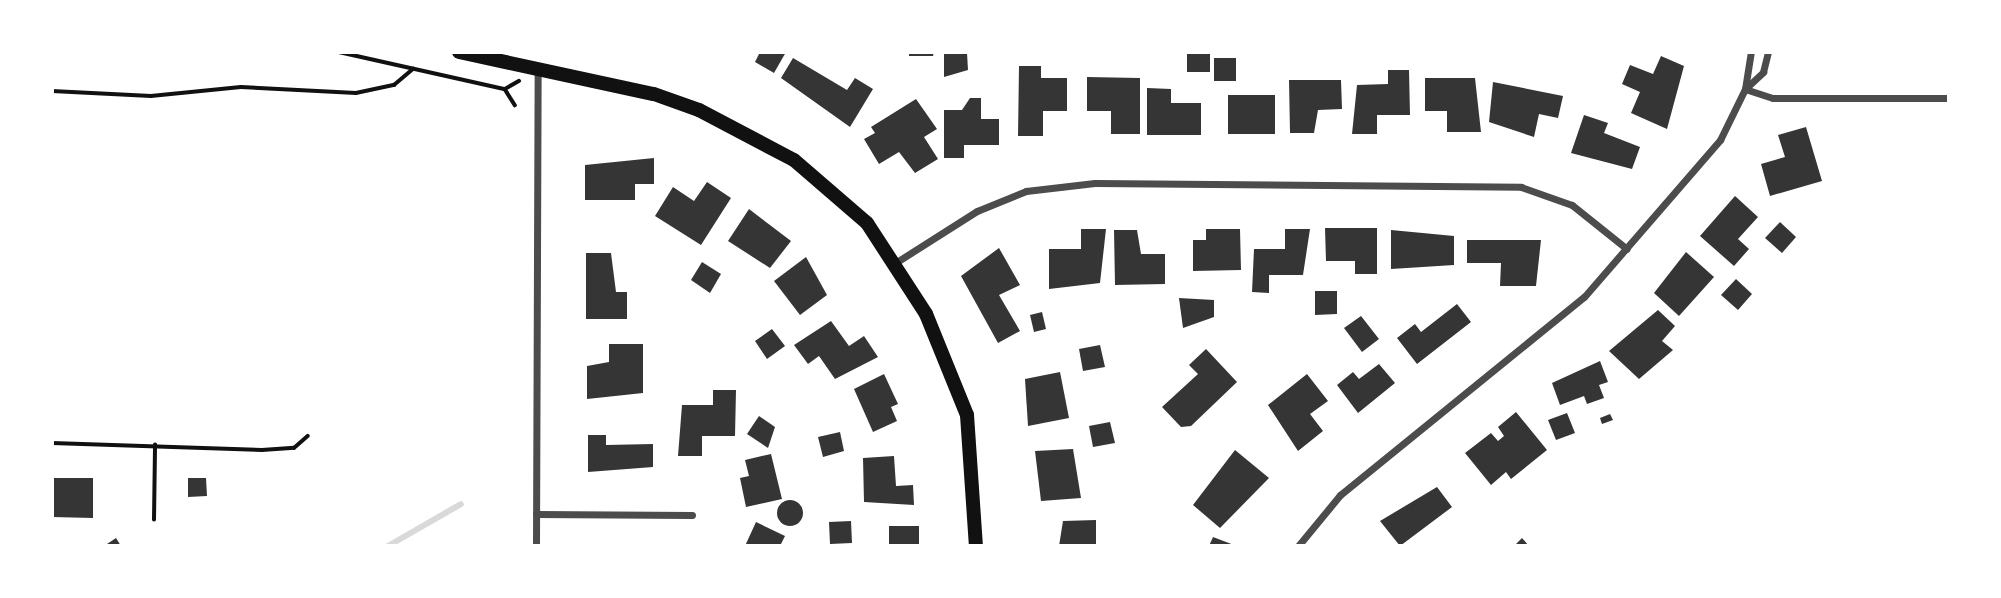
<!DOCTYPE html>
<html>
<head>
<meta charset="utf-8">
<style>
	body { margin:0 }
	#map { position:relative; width:2001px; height:598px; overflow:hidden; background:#fff; font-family:Figtree,sans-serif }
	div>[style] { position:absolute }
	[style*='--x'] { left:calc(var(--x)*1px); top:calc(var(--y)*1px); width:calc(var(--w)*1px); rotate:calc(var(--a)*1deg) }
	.stream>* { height:6px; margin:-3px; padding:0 3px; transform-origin:3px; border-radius:3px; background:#d9d9d9 }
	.building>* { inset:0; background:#353535 }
	.round { border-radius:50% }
	.path>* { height:3.5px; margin:-1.75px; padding:0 1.75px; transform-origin:1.75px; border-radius:1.75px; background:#111 }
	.minor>* { height:7px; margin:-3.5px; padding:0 3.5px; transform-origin:3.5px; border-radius:3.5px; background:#4c4c4c }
	.secondary>* { height:14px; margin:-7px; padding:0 7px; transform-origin:7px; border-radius:7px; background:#111 }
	span { translate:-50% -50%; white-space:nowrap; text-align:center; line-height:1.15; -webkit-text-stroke:5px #fff; paint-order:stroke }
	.frame { position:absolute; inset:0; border:54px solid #fff; pointer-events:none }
</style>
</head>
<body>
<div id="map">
	<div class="stream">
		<div style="--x:388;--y:546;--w:84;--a:-29.9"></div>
	</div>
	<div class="building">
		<div style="clip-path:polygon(760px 52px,786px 52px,774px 73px,755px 62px)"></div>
		<div style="clip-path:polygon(909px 52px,934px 52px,933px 56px,909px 56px)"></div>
		<div style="clip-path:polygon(1187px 52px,1210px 52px,1210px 72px,1187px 72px)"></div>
		<div style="clip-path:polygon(944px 53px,967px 53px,968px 70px,944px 77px)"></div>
		<div style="clip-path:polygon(1661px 56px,1684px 66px,1667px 129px,1631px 113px,1640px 92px,1622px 84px,1630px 65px,1653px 74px)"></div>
		<div style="clip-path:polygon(793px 58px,847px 90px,855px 78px,873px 89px,850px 127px,781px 78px)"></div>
		<div style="clip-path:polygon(1214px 58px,1236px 58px,1236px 81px,1214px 81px)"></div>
		<div style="clip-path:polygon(1019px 66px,1041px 66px,1041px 78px,1067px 78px,1067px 111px,1043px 111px,1043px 136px,1018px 136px)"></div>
		<div style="clip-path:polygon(1388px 70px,1409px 70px,1410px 115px,1377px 115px,1377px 134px,1352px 134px,1357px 85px,1388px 84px)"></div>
		<div style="clip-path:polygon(1087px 77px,1140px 78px,1140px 134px,1111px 134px,1111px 111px,1087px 111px)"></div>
		<div style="clip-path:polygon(1425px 78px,1475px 78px,1481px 132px,1447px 132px,1447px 111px,1425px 111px)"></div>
		<div style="clip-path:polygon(1289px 80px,1341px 80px,1342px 109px,1318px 110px,1314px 133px,1290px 133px)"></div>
		<div style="clip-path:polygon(1493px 82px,1563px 96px,1558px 118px,1539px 114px,1534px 137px,1489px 122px)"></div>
		<div style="clip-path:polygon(1147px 88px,1171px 89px,1171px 103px,1201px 103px,1201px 135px,1147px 135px)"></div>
		<div style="clip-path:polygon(1228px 95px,1275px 95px,1275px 134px,1228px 134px)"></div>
		<div style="clip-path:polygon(970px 98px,981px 98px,981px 119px,999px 119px,999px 145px,964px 145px,964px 158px,944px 158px,944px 110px,962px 110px)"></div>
		<div style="clip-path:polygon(916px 99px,937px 129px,924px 137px,938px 159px,915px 173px,899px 152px,879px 164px,864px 139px,875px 133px,871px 127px)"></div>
		<div style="clip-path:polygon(1584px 115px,1608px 123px,1604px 133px,1640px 147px,1632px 169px,1571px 153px)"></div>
		<div style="clip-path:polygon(1806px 127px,1822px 181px,1770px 196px,1761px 164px,1785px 157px,1778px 135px)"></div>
		<div style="clip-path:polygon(654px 158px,654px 184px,635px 184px,635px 200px,585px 200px,585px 165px)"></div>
		<div style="clip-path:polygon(707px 182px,731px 198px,701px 245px,655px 216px,673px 187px,694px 201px)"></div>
		<div style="clip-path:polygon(1735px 196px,1758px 217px,1738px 239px,1749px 249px,1734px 266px,1700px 236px)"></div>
		<div style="clip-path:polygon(749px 209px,791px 241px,770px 268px,728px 241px)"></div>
		<div style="clip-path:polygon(1780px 222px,1796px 237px,1782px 253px,1765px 238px)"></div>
		<div style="clip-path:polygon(1325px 228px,1377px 228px,1377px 274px,1355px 274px,1355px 261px,1326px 261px)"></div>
		<div style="clip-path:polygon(1081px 229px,1106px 229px,1100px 283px,1049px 289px,1049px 249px,1081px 249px)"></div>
		<div style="clip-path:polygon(1206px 229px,1240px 229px,1241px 270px,1193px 271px,1193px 240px,1206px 240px)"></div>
		<div style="clip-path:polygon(1285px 229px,1310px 229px,1303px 275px,1269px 275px,1269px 293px,1252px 292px,1254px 249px,1285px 249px)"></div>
		<div style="clip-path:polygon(1114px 230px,1137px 230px,1141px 254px,1165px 254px,1165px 284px,1115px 285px)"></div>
		<div style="clip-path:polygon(1391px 230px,1454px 236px,1454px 265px,1391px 269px)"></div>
		<div style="clip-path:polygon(1467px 240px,1541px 240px,1536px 286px,1500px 286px,1501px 263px,1467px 263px)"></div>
		<div style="clip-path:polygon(999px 248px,1020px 285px,999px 295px,1020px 331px,998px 343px,961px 276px)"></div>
		<div style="clip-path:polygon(1686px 252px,1714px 277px,1679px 316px,1654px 293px)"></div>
		<div style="clip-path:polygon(586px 253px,611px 253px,616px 292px,627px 292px,627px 319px,586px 319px)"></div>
		<div style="clip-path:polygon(806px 257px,827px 295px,800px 315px,774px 281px)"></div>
		<div style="clip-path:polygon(702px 262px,721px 274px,710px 293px,691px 280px)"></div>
		<div style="clip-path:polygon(1736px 279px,1752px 294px,1738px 310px,1721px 295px)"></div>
		<div style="clip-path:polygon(1315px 291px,1337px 291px,1337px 314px,1315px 315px)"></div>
		<div style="clip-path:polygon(1179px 298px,1214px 300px,1214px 317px,1183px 328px)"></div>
		<div style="clip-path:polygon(1457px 304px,1471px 322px,1417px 364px,1397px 338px,1415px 324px,1421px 332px)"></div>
		<div style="clip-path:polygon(1658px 310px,1675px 326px,1662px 341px,1673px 350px,1639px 379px,1609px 351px)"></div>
		<div style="clip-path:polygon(1042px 312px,1046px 329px,1034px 332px,1030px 315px)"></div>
		<div style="clip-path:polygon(1361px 316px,1379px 339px,1362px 352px,1344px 328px)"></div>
		<div style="clip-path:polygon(831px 321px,849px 346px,864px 336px,878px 357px,835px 379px,819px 356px,808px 364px,794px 345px)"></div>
		<div style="clip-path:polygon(772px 329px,785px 346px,767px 359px,755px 341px)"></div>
		<div style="clip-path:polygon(609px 344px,643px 344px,643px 393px,587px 399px,587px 366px,609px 362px)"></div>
		<div style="clip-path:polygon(1100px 345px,1105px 367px,1083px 371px,1079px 349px)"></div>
		<div style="clip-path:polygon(1206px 349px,1237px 382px,1191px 426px,1181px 427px,1162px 407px,1198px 374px,1189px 365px)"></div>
		<div style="clip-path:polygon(1600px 361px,1608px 382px,1599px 385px,1604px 398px,1587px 404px,1584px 396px,1560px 405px,1552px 383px)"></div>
		<div style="clip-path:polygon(1379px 364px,1395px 383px,1358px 413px,1337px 385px,1353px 372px,1359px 379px)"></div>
		<div style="clip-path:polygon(1060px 372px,1069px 418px,1028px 426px,1025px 379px)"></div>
		<div style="clip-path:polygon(884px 374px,898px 404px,891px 407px,897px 421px,873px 432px,854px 389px)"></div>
		<div style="clip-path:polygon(1307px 374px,1328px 401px,1310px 414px,1323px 431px,1298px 451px,1268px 405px)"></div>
		<div style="clip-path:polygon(713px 390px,736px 390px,735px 436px,702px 436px,702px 456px,678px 456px,682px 405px,713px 405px)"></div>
		<div style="clip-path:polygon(1516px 412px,1547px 450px,1511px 479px,1506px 472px,1491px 485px,1465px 453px,1491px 433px,1498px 441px,1504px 436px,1498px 427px)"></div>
		<div style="clip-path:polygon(1567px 413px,1575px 433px,1556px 440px,1548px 420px)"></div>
		<div style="clip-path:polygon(1610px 414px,1613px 420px,1602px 424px,1600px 418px)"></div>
		<div style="clip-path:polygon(759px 416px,775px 427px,768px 448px,747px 434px)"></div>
		<div style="clip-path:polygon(1110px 422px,1115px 443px,1093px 447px,1089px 426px)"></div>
		<div style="clip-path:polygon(840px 432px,844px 451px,823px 457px,818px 437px)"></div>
		<div style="clip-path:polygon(588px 435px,606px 435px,606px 445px,653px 444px,653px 467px,588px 472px)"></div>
		<div style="clip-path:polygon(1073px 449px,1081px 498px,1041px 501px,1035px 451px)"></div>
		<div style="clip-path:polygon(1235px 450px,1269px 478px,1220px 528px,1193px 505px)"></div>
		<div style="clip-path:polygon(771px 454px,782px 499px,746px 507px,740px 478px,749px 476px,745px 460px)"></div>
		<div style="clip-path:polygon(894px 456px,896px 486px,913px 485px,914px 505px,864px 502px,863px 458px)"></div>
		<div style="clip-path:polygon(52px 478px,93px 478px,93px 518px,52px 517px)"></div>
		<div style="clip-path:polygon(188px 478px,206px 478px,207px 496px,188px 497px)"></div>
		<div style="clip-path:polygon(1437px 487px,1452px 507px,1400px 546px,1380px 521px)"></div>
		<div class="round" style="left:777px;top:500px;width:26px;height:26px"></div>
		<div style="clip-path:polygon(1096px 520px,1096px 546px,1059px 546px,1063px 521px)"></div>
		<div style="clip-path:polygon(851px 521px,852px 543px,830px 544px,829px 522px)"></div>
		<div style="clip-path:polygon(756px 522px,785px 536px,780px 546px,745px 546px)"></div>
		<div style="clip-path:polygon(889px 526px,919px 526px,919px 546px,889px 546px)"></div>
		<div style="clip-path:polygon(1213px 537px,1234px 545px,1234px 546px,1209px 546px)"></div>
		<div style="clip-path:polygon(116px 538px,121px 546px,104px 546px)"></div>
		<div style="clip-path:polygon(1522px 538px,1529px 546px,1514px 546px)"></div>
	</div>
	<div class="path">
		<div style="--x:339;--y:52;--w:170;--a:12.6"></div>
		<div style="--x:505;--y:89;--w:19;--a:58"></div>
		<div style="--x:505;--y:89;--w:16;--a:-30"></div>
		<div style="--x:52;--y:91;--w:99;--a:2.9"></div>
		<div style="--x:151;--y:96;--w:90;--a:-5.7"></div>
		<div style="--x:241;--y:87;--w:115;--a:3"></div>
		<div style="--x:356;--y:93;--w:39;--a:-12"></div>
		<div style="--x:394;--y:85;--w:25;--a:-40"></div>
		<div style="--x:52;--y:443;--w:210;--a:1.9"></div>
		<div style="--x:262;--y:450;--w:32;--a:-4"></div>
		<div style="--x:294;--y:448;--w:18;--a:-41"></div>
		<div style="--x:154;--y:520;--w:75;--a:-89.2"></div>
	</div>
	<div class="minor">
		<div style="--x:1745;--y:89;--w:29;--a:18"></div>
		<div style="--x:1773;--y:98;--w:175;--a:0"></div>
		<div style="--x:1745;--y:89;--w:25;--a:-43"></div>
		<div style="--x:1763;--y:72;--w:21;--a:-76"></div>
		<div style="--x:895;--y:263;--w:97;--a:-32.4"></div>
		<div style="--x:977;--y:211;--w:53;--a:-22.2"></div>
		<div style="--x:1026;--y:191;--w:69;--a:-6.6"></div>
		<div style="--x:1095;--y:183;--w:426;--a:0.5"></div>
		<div style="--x:1521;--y:187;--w:54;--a:19.4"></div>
		<div style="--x:1572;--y:205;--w:70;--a:38.7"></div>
		<div style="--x:536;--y:514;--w:156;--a:0.4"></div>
		<div style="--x:536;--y:546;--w:475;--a:-89.8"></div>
		<div style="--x:1298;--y:546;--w:66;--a:-50.5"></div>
		<div style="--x:1340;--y:495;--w:314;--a:-39.1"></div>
		<div style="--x:1584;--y:297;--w:208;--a:-49.1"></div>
		<div style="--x:1720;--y:140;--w:57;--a:-63.9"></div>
		<div style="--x:1745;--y:89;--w:37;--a:-81"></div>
	</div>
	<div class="secondary">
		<div style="--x:459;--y:52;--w:199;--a:12.2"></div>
		<div style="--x:654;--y:94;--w:48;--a:19.6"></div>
		<div style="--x:699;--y:110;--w:107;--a:27.8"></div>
		<div style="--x:794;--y:160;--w:96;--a:40.8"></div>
		<div style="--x:867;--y:223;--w:108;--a:57"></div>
		<div style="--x:926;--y:314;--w:109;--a:67.9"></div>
		<div style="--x:967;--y:415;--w:131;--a:86.1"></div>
	</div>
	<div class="frame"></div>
</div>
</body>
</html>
